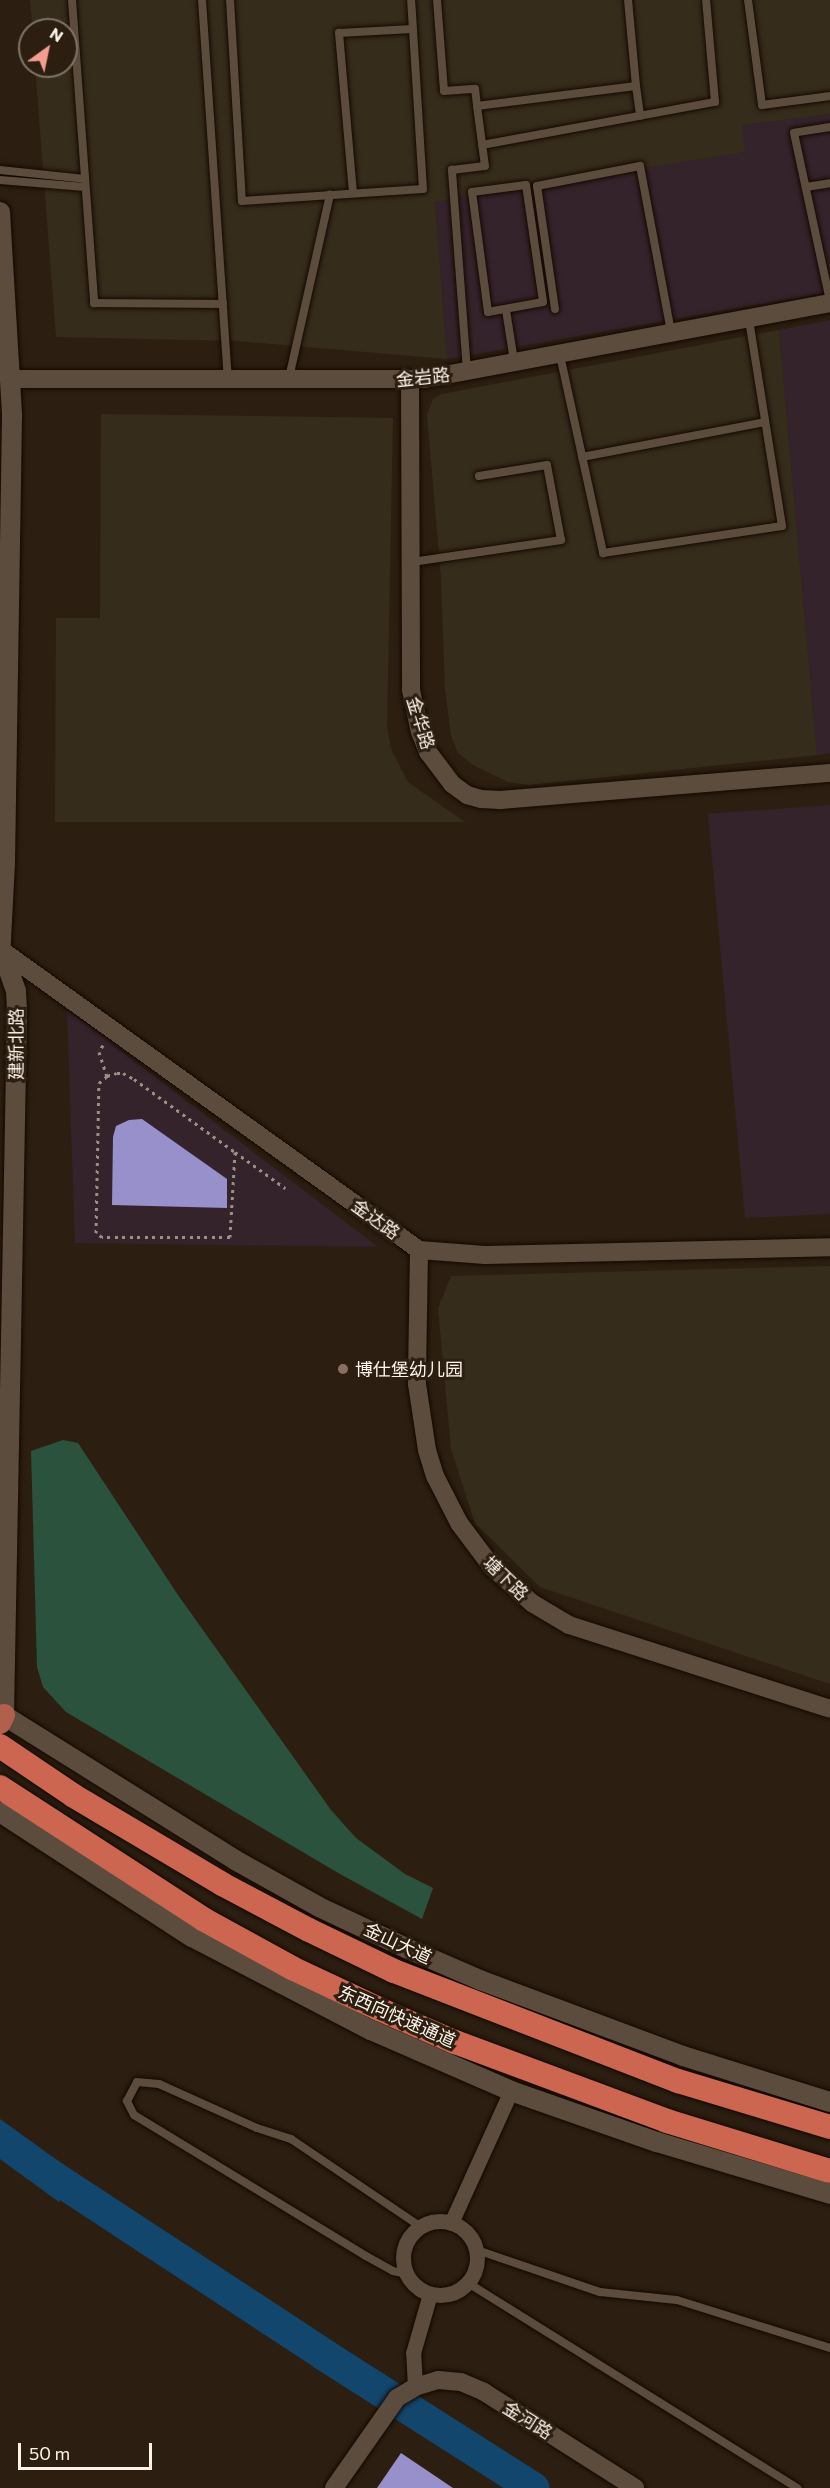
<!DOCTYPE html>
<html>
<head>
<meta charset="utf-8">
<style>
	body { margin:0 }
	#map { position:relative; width:830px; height:2488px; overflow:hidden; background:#2c1f11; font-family:Commissioner,"Noto Sans SC",sans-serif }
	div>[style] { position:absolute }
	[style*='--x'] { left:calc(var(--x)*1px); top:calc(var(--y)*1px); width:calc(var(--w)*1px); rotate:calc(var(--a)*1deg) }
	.commercial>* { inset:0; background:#35232b }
	.industrial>* { inset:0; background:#362c1c }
	.green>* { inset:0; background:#2b523d }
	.water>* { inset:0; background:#12466d }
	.river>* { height:32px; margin:-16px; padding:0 16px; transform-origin:16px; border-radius:16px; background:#12466d }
	.building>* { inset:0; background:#9790ca }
	.path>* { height:3px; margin-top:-1.5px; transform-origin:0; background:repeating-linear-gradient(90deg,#9b9085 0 3px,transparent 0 7.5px) }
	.roads { filter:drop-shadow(0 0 2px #140901) drop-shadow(0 0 2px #140901) }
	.service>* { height:8px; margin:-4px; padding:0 4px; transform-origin:4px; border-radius:4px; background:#5b4c3d }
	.minor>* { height:15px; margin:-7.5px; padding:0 7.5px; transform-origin:7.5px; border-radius:7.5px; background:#5b4c3d }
	.minor>.ring { margin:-7.5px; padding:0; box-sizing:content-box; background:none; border:15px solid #5b4c3d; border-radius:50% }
	.tertiary>* { height:18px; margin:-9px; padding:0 9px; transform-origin:9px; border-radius:9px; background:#5b4c3d }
	.secondary>* { height:20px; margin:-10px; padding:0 10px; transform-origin:10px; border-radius:10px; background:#5b4c3d }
	.primary>* { height:22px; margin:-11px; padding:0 11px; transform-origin:11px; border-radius:11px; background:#b0604c }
	.trunk>* { height:24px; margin:-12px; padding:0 12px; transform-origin:12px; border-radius:12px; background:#cc6651 }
	.dots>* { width:16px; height:16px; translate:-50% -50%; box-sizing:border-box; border:3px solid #2c1f11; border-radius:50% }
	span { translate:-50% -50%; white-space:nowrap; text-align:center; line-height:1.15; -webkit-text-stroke:6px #2c1f11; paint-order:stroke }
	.street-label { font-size:18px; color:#fcf3ea }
	.poi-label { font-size:18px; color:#fcf3ea }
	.left { translate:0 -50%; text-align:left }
	.north { position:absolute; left:18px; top:18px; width:60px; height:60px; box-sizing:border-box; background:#2c1f11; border:2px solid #7f7468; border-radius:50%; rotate:33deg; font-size:16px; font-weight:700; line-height:24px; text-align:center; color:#fcf3ea }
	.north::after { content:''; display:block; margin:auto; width:21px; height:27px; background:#f59d8e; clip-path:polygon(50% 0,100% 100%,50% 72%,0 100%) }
	.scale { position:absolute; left:18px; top:2443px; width:134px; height:27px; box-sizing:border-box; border:3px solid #fcf3ea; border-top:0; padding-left:8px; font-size:18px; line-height:21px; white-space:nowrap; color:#fcf3ea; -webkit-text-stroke:4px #2c1f11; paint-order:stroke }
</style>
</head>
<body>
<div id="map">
	<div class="commercial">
		<div style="clip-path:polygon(830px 114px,830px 292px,447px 359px,435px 202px,744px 152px,741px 125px)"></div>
		<div style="clip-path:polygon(830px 320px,830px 753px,817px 755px,779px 330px)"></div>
		<div style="clip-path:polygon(830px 805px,830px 1214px,745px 1218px,708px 814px)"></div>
		<div style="clip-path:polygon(67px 1010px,378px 1247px,75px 1243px)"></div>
	</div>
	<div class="industrial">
		<div style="clip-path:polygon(30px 0,830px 0,830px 114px,742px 125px,745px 152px,435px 202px,447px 359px,236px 341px,56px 337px,35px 66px,66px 66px,66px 30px,33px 30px)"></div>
		<div style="clip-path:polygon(779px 330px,817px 755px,529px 785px,508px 782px,473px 765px,458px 753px,451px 736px,445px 689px,441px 578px,427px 415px,433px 399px,442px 394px)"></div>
		<div style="clip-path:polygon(101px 414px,393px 418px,387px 726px,391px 749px,408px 782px,465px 822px,55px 822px,56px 618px,100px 618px)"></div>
		<div style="clip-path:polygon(830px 1266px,830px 1684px,540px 1587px,475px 1523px,451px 1449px,438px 1308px,451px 1276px)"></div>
	</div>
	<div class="green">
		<div style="clip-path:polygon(63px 1440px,78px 1443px,178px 1595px,331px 1810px,356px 1838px,405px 1874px,433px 1888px,422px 1919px,340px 1874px,66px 1712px,43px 1687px,37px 1667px,31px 1451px)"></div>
	</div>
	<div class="water">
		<div style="clip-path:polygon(0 2119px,75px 2173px,59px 2202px,0 2159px)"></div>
	</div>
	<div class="river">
		<div style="--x:0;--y:2139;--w:42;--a:36.3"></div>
		<div style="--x:34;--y:2164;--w:349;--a:33.3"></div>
		<div style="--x:326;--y:2356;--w:246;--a:32.5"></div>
	</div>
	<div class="building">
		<div style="clip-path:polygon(142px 1119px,227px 1179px,227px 1208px,112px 1205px,113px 1137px,116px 1126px,129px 1120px)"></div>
		<div style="clip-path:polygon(401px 2453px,453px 2488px,377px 2488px)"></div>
	</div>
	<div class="path">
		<div style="--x:103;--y:1045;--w:8;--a:120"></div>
		<div style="--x:99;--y:1052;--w:25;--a:72"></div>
		<div style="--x:235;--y:1152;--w:85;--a:93.4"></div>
		<div style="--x:230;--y:1237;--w:128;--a:180"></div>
		<div style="--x:102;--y:1237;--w:7;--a:-146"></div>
		<div style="--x:96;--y:1233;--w:150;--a:-88.9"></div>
		<div style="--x:99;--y:1083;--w:11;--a:-41"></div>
		<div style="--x:107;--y:1076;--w:10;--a:-17"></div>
		<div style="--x:117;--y:1073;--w:6;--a:0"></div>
		<div style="--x:123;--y:1073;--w:13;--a:29"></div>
		<div style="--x:134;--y:1079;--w:125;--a:35.9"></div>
		<div style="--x:235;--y:1152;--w:62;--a:35.8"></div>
	</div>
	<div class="roads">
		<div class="service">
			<div style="--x:72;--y:0;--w:304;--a:85.8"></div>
			<div style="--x:94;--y:303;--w:129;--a:0.4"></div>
			<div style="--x:202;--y:0;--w:380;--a:86.1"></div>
			<div style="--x:230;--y:0;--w:201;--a:86.6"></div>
			<div style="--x:242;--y:201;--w:181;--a:-3.8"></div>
			<div style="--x:423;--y:189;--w:189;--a:-93.6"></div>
			<div style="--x:437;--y:0;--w:91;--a:85.6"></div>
			<div style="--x:444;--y:91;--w:31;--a:-4"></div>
			<div style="--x:475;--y:89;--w:17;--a:83"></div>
			<div style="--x:748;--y:0;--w:106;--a:82.4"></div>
			<div style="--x:762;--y:105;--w:69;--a:-7.5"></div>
			<div style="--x:636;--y:86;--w:30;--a:82"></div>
			<div style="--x:830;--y:127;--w:36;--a:171"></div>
			<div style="--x:794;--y:133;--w:172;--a:77.9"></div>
			<div style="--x:482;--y:145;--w:237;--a:-10.5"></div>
			<div style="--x:715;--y:102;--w:102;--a:-95"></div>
			<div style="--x:0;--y:170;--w:85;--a:6"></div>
			<div style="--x:0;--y:180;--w:85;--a:4.7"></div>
			<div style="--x:526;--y:185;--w:118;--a:81.7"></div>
			<div style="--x:543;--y:302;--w:56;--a:169.7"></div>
			<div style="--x:488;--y:312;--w:121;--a:-97.6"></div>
			<div style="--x:472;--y:192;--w:54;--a:-7.4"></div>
			<div style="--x:806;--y:187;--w:24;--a:-9"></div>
			<div style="--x:353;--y:193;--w:161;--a:-95"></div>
			<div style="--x:339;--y:33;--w:73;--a:-3.1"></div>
			<div style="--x:555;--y:309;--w:124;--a:-98.3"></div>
			<div style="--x:537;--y:186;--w:105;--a:-11"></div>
			<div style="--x:640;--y:166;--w:168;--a:79.4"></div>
			<div style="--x:506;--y:310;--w:52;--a:81.1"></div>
			<div style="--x:560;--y:355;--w:203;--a:77.7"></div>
			<div style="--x:603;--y:553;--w:181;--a:-8.6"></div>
			<div style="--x:782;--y:526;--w:209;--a:-99.1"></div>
			<div style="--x:467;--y:371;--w:202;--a:-94.3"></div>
			<div style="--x:452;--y:170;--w:33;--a:-7"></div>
			<div style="--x:485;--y:166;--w:61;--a:-97.6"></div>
			<div style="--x:477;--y:106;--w:160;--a:-7.2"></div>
			<div style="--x:636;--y:86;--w:86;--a:-95.3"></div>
			<div style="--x:289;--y:378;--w:188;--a:-77.4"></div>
			<div style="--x:582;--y:457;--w:186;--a:-10.8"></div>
			<div style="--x:412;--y:562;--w:151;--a:-8.4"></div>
			<div style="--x:561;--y:540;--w:76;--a:-100.6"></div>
			<div style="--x:547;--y:465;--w:69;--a:170.8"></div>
			<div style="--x:477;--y:2250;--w:130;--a:18.9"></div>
			<div style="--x:600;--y:2292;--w:77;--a:5.9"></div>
			<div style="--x:677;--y:2300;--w:160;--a:17.4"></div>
			<div style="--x:407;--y:2274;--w:14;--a:-168"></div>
			<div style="--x:393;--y:2271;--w:31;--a:-151"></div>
			<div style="--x:366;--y:2256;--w:271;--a:-148.7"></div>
			<div style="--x:134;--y:2115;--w:16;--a:-117"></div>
			<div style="--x:127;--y:2101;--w:21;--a:-62"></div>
			<div style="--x:137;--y:2082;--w:22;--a:5"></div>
			<div style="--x:159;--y:2084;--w:107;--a:24.2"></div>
			<div style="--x:257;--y:2128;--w:36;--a:18"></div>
			<div style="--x:291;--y:2139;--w:157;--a:34.1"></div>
			<div style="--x:468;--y:2283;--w:388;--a:31.9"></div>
		</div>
		<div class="minor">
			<div class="ring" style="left:403px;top:2221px;width:59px;height:59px"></div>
			<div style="--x:451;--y:2223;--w:145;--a:-65.6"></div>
			<div style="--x:415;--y:2387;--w:34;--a:-93"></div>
			<div style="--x:413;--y:2353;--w:61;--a:-73.9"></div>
		</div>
		<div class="tertiary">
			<div style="--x:10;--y:379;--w:414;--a:0"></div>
			<div style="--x:424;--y:379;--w:413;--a:-10.6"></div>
			<div style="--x:410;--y:380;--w:310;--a:89.8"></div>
			<div style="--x:411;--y:690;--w:43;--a:77.9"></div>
			<div style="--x:420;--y:732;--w:22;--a:68"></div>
			<div style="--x:428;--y:752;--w:40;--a:53"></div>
			<div style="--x:452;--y:784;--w:19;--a:36"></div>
			<div style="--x:467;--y:795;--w:15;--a:16"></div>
			<div style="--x:481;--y:799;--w:19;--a:3"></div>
			<div style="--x:500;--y:800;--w:331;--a:-4.7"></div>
			<div style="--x:0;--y:949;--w:516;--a:35.69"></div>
			<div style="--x:419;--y:1250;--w:66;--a:4.3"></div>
			<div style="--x:485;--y:1255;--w:345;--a:-1.3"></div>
			<div style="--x:419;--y:1250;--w:134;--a:90.9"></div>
			<div style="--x:417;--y:1384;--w:67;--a:81.4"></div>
			<div style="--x:427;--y:1450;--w:27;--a:73"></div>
			<div style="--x:435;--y:1476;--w:53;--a:62.9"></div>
			<div style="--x:459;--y:1523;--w:55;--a:53.1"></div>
			<div style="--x:492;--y:1567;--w:54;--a:42"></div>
			<div style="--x:532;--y:1603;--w:43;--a:30.7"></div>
			<div style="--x:569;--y:1625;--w:274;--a:17.8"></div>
			<div style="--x:334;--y:2488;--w:110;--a:-55"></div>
			<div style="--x:397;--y:2398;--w:21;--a:-31"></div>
			<div style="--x:415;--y:2387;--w:24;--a:-17"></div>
			<div style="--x:438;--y:2380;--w:23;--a:5"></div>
			<div style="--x:461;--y:2382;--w:25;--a:23"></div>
			<div style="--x:484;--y:2392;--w:179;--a:32.4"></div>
		</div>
		<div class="secondary">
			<div style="--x:0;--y:212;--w:205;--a:86.6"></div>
			<div style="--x:12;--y:417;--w:446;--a:90.9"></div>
			<div style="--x:5;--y:863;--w:97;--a:93"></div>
			<div style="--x:2;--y:951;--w:42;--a:70.7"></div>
			<div style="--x:16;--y:991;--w:22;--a:87"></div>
			<div style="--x:17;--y:1013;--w:702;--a:91.06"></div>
			<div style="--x:0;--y:1713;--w:277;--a:32"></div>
			<div style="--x:235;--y:1860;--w:96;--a:29.2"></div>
			<div style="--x:319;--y:1907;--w:96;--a:25.2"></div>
			<div style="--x:406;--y:1948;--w:81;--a:23.4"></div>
			<div style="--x:480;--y:1980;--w:217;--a:20.5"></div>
			<div style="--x:683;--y:2056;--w:154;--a:17.4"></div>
			<div style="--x:0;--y:1812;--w:229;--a:33.1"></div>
			<div style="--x:192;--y:1937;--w:202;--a:27.5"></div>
			<div style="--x:371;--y:2030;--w:153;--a:23.5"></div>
			<div style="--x:511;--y:2091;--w:155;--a:19.3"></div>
			<div style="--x:657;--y:2142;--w:181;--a:16.7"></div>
		</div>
		<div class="primary">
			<div style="--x:0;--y:1723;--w:9;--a:-63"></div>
		</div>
		<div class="trunk">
			<div style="--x:0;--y:1746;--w:89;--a:34"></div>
			<div style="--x:74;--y:1796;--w:172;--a:30.7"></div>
			<div style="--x:222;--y:1884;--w:98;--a:27.9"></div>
			<div style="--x:309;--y:1930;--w:94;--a:25.8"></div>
			<div style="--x:394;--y:1971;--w:305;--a:21.2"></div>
			<div style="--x:678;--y:2081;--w:159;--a:16.8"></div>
			<div style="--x:0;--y:1787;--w:242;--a:33"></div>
			<div style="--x:203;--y:1919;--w:102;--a:28.8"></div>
			<div style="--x:292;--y:1968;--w:96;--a:25.2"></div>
			<div style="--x:379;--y:2009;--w:83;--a:23.5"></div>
			<div style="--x:455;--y:2042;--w:226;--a:20.4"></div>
			<div style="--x:667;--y:2121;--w:170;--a:17.1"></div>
		</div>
	</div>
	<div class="dots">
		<div style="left:343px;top:1369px;background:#8d6e63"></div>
	</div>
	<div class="street-label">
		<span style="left:423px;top:377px;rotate:-6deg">金岩路</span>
		<span style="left:421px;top:723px;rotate:73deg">金华路</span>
		<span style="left:16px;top:1044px;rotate:-90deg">建新北路</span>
		<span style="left:376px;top:1219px;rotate:36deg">金达路</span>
		<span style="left:506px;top:1578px;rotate:44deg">塘下路</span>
		<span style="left:398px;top:1943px;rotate:25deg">金山大道</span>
		<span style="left:397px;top:2016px;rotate:24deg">东西向快速通道</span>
		<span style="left:528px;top:2420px;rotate:32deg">金河路</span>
	</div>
	<div class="poi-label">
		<span class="left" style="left:355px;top:1369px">博仕堡幼儿园</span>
	</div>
	<div class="north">N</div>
	<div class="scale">50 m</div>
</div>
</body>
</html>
